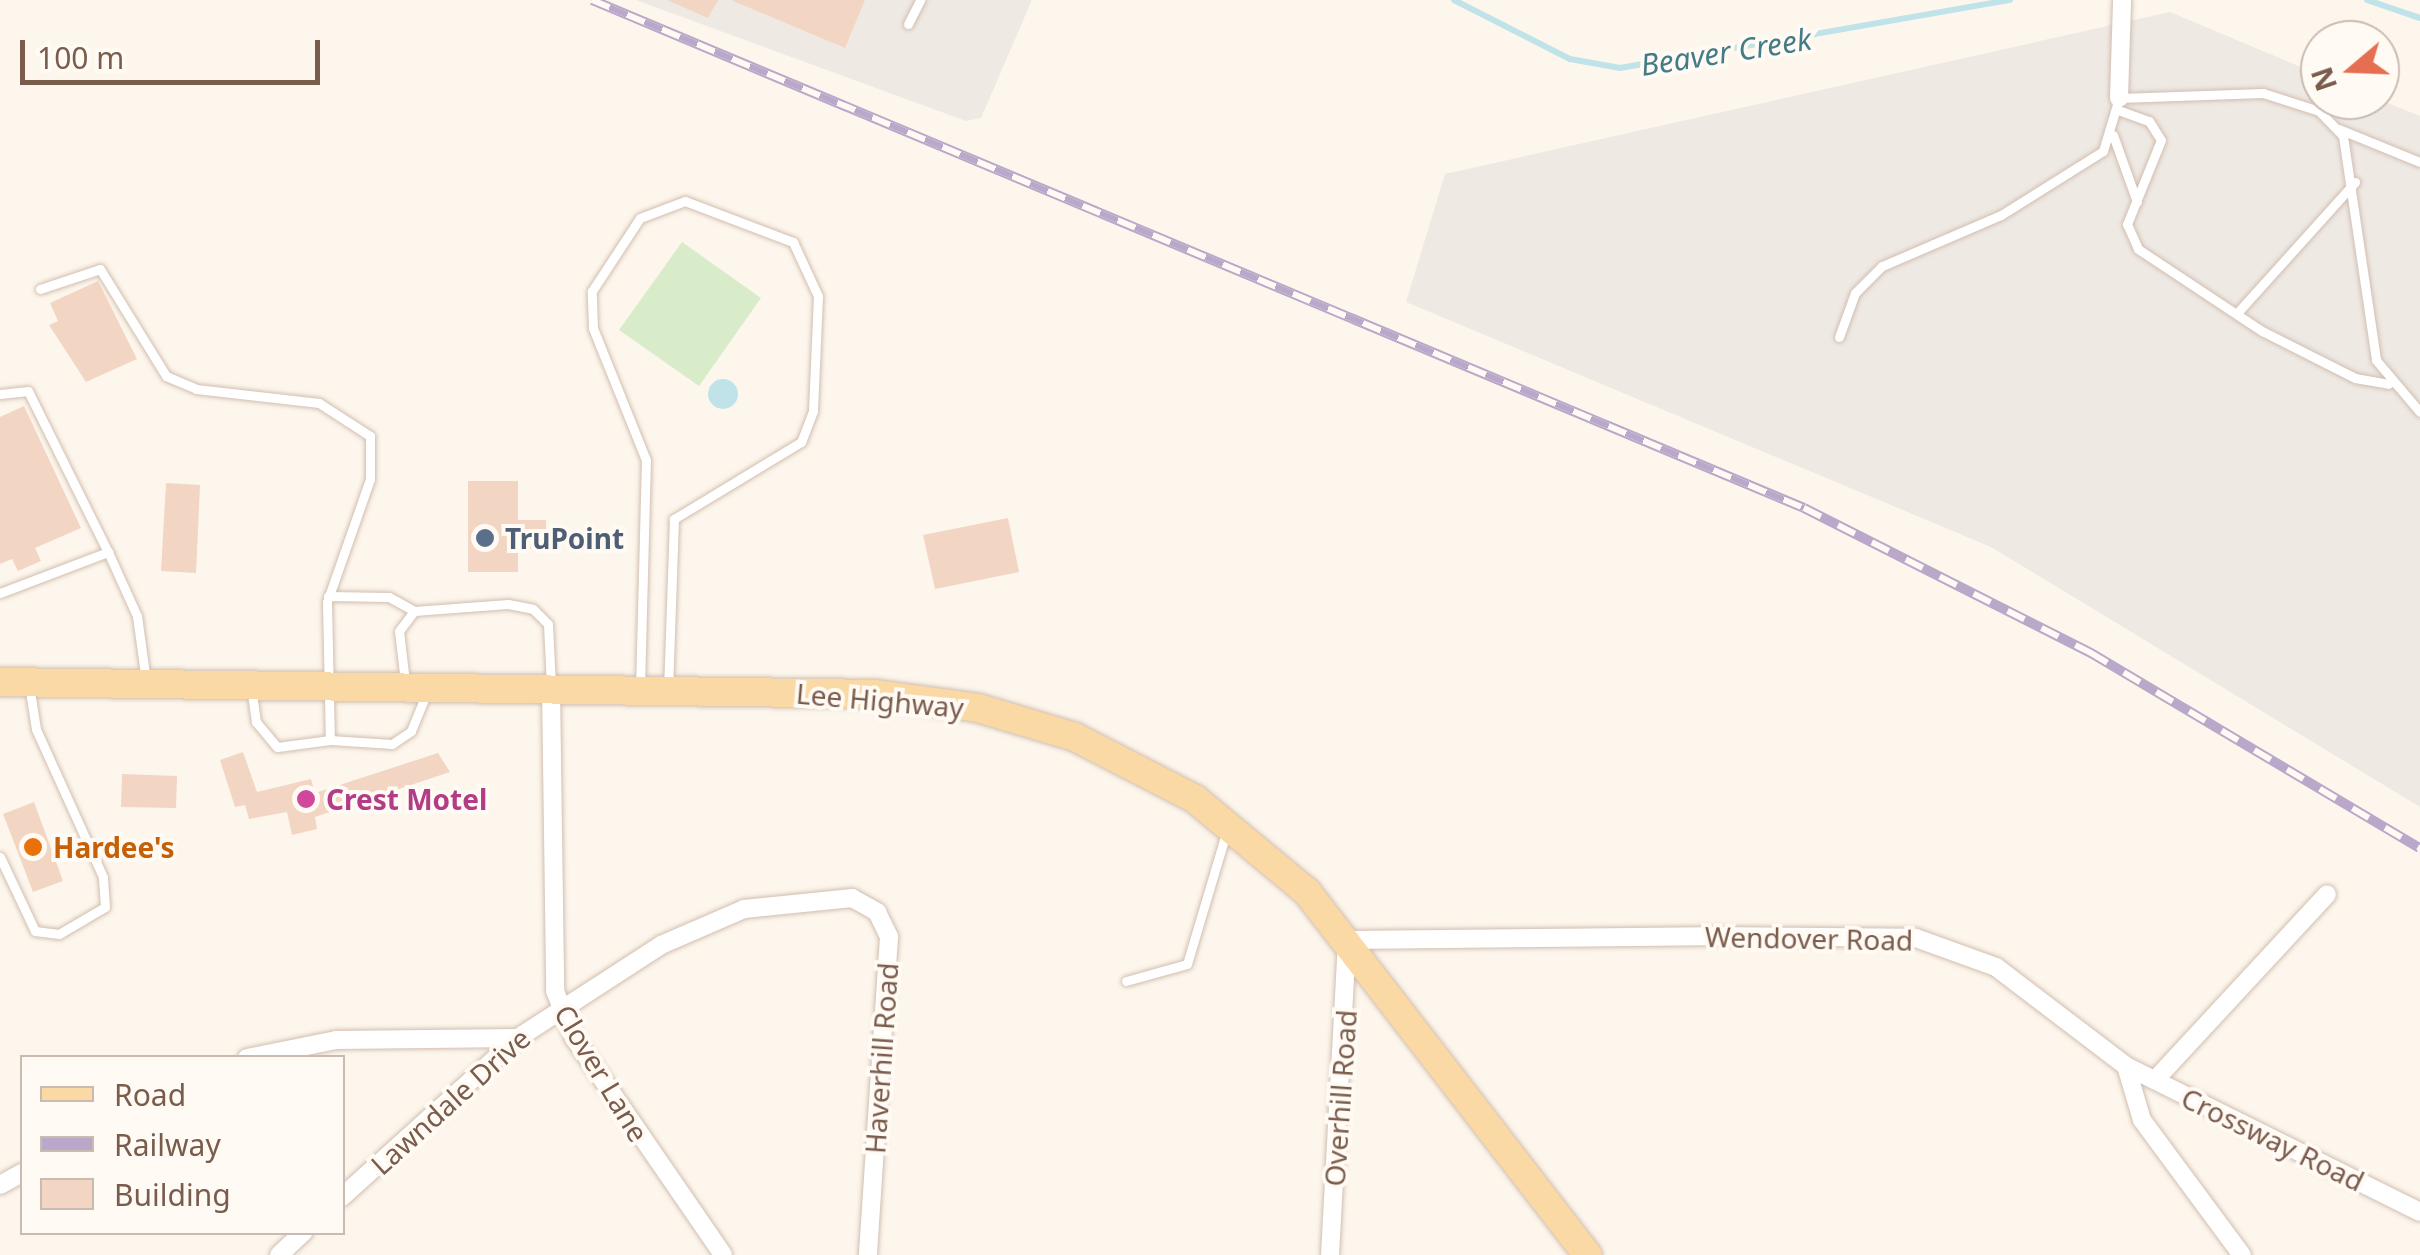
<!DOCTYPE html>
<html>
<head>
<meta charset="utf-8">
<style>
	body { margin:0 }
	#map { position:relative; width:2420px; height:1255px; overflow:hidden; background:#fdf6ec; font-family:"Noto Sans",sans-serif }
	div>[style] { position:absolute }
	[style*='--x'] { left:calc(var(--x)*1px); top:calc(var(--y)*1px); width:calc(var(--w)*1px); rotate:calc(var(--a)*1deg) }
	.industrial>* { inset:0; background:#efe9e4 }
	.green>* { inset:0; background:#d8ecc9 }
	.water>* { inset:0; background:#bfe3e8 }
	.round { border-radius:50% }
	.stream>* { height:6px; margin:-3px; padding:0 3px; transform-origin:3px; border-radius:3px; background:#bfe3e8 }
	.building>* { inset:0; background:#f3d5c3 }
	.roads { filter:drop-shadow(0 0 2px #d1beb0) drop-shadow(0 0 2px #d1beb0) }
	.lane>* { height:9px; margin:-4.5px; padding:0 4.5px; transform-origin:4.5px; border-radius:4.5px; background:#fff }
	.street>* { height:18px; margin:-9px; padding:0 9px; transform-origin:9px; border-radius:9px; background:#fff }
	.primary>* { height:28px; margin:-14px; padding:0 14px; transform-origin:14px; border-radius:14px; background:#fbd9a5 }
	.rail>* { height:10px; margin-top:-5px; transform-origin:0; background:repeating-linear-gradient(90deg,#fffaf3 0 19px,#b9a8c9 0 38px); box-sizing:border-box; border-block:2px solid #b9a8c9 }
	.dots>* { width:28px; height:28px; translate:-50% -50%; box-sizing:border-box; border:5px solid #fffaf3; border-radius:50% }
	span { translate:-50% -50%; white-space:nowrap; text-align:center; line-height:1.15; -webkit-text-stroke:8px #fffaf3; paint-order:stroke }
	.service-label { font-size:28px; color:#4e5e75; font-weight:700 }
	.left { translate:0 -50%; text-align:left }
	.street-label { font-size:28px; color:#7a5c4d }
	.hotel-label { font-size:28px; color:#b23c85; font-weight:700 }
	.food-label { font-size:28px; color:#c56008; font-weight:700 }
	.water-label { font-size:30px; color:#437c86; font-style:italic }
	.legend { position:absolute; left:20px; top:1055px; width:325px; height:180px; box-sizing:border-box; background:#fffaf3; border:2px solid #cabbb1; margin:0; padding:12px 18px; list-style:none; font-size:30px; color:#7a5c4d }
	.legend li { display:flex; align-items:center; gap:20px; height:50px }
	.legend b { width:50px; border:2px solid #cabbb1 }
	.north { position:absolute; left:2300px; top:20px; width:100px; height:100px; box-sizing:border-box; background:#fffaf3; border:2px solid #cabbb1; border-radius:50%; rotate:251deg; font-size:28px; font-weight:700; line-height:40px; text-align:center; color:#7a5c4d }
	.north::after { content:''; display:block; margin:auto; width:35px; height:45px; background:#e76f51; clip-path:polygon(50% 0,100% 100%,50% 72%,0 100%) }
	.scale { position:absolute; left:20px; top:40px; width:300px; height:45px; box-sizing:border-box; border:5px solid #7a5c4d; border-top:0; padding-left:12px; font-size:30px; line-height:35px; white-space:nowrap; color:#7a5c4d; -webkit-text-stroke:8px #fffaf3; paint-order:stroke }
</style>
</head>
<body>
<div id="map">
	<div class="industrial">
		<div style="clip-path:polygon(636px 0,1032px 0,981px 118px,966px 121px)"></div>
		<div style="clip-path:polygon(2170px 12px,2320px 75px,2320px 100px,2380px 100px,2420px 116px,2420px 807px,1991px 547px,1406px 302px,1445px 174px)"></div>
	</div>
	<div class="green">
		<div style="clip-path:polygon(682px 242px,761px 298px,699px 386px,619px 330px)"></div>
	</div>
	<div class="water">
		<div class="round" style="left:708px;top:379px;width:30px;height:30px"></div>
	</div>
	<div class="stream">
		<div style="--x:1454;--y:0;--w:130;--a:27"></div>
		<div style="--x:1570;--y:59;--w:51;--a:10.2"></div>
		<div style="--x:1620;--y:68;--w:396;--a:-9.9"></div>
		<div style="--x:2367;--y:0;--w:56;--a:18.8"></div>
	</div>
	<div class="building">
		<div style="clip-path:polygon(667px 0,718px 0,708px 18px)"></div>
		<div style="clip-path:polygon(731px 0,865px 0,845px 48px)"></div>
		<div style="clip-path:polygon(98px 281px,137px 359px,86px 382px,49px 325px,58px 321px,50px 303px)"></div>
		<div style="clip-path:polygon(24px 406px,81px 528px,35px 548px,41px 561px,18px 571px,12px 559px,0 564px,0 417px)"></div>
		<div style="clip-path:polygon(468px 481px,518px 481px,518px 520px,546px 520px,546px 548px,518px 549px,518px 572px,468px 572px)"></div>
		<div style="clip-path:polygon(166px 483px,200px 485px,196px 573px,161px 571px)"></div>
		<div style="clip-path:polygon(1008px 518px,1019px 572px,935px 589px,923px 535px)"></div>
		<div style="clip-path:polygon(243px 752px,257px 792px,311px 779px,315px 793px,438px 753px,450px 772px,315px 817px,317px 829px,292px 835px,287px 812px,249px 819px,245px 805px,235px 807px,220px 760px)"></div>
		<div style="clip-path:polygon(122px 774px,177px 776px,176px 808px,121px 807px)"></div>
		<div style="clip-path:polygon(34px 802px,63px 881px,33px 892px,3px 814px)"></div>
	</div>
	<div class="roads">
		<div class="lane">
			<div style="--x:908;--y:24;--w:27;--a:-63"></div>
			<div style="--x:2118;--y:110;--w:33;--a:20"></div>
			<div style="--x:2149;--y:121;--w:22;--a:58"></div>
			<div style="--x:2161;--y:140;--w:91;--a:112"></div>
			<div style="--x:2127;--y:224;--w:27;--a:66"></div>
			<div style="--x:2138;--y:249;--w:149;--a:33.5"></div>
			<div style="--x:2262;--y:331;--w:104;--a:26.8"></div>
			<div style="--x:2355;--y:378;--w:34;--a:10"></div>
			<div style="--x:2339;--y:129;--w:87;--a:22.2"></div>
			<div style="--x:2113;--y:135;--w:71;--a:70.3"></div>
			<div style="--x:40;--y:289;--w:63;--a:-18.4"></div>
			<div style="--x:100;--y:269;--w:126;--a:58.3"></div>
			<div style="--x:166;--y:376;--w:33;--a:23"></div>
			<div style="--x:196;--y:389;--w:124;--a:6.5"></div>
			<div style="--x:319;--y:403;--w:61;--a:32.9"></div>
			<div style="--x:370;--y:436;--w:43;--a:90"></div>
			<div style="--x:370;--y:479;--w:130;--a:109.3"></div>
			<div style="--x:327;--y:602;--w:138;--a:88.8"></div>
			<div style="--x:330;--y:740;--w:53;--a:172.5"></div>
			<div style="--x:277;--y:747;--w:33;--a:-130"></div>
			<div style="--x:256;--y:722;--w:34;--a:-98"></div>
			<div style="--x:2238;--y:312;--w:175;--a:-48"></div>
			<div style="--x:1839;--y:337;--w:47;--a:-70"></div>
			<div style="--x:1855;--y:293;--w:38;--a:-45"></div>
			<div style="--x:1882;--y:266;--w:129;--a:-23.2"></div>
			<div style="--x:2001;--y:215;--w:120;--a:-32.1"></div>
			<div style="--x:2103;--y:151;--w:55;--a:-73.2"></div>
			<div style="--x:2119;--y:98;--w:144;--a:-2"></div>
			<div style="--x:2263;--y:93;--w:59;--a:17.8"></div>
			<div style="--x:2319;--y:111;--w:35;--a:46"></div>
			<div style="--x:2343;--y:136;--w:226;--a:81.6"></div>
			<div style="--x:2376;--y:360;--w:68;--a:49.8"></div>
			<div style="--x:0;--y:394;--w:28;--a:-6"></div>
			<div style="--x:28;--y:391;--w:180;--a:63.6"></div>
			<div style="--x:0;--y:593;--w:116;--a:-20.8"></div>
			<div style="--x:108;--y:552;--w:70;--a:65.6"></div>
			<div style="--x:137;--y:616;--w:66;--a:82.1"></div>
			<div style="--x:328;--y:596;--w:61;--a:0.9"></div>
			<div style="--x:389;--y:597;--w:29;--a:29"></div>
			<div style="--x:405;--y:682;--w:51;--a:-96.7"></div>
			<div style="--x:399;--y:631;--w:25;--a:-53"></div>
			<div style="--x:414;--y:611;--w:94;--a:-4.3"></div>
			<div style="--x:508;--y:604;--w:25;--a:11"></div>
			<div style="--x:533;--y:609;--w:21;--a:45"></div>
			<div style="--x:548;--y:624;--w:62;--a:87.2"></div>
			<div style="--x:640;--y:688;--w:228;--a:-88.5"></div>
			<div style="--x:646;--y:460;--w:142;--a:-111.9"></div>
			<div style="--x:593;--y:328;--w:37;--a:-92"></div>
			<div style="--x:592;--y:291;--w:87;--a:-56.7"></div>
			<div style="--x:640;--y:218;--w:48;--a:-20.7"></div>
			<div style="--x:685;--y:201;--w:116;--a:20.8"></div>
			<div style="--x:793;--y:242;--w:60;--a:65.2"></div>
			<div style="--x:818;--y:296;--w:115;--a:92.5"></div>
			<div style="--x:813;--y:411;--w:33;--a:111"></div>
			<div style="--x:801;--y:442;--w:149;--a:148.8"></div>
			<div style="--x:674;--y:519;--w:168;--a:92"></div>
			<div style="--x:330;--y:740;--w:62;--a:3.7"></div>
			<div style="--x:392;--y:744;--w:23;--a:-34"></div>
			<div style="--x:411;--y:731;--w:42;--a:-67.7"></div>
			<div style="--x:0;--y:857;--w:82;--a:64.7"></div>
			<div style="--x:35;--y:931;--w:24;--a:7"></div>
			<div style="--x:59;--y:934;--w:53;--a:-30.4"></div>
			<div style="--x:105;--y:907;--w:30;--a:-94"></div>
			<div style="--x:103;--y:877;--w:162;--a:-114.4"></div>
			<div style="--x:36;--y:729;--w:45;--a:-99"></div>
			<div style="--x:1126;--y:981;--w:63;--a:-15.6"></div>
			<div style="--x:1187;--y:964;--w:140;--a:-73.4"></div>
		</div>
		<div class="street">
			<div style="--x:2119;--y:98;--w:98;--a:-88.2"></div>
			<div style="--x:551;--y:688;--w:303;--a:89.2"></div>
			<div style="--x:555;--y:991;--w:51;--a:68"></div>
			<div style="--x:574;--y:1038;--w:263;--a:55.5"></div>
			<div style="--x:247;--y:1058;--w:91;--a:-11.4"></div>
			<div style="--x:336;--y:1040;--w:182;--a:-0.6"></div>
			<div style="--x:2126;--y:1066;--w:328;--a:26.4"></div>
			<div style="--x:2155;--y:1080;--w:253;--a:-47.2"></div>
			<div style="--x:0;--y:1185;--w:25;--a:-29"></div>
			<div style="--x:342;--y:1197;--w:237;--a:-42.1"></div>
			<div style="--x:518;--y:1038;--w:171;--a:-33"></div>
			<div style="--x:661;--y:945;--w:90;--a:-23.4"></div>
			<div style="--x:744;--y:909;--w:109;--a:-5.8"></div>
			<div style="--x:852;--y:898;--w:29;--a:29"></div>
			<div style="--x:877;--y:912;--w:28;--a:64"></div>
			<div style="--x:889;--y:937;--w:319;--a:93.8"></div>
			<div style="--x:279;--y:1255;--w:34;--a:-43"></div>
			<div style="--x:1330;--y:1255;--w:315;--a:-86.9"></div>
			<div style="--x:1347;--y:940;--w:358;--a:-0.6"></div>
			<div style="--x:1705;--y:936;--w:211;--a:0.5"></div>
			<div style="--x:1916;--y:938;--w:85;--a:19.9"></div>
			<div style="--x:1996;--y:967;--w:163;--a:37.3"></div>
			<div style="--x:2126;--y:1066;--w:56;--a:73.5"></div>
			<div style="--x:2142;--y:1120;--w:168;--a:53.5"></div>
		</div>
		<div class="primary">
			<div style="--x:0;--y:682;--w:876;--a:0.78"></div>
			<div style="--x:876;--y:694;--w:103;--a:7.8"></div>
			<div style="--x:978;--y:708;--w:101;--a:16.6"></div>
			<div style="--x:1075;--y:737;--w:135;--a:27.3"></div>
			<div style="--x:1195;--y:799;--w:146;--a:39.7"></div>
			<div style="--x:1307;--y:892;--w:459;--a:52.3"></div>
		</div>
	</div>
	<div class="rail">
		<div style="--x:592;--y:0;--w:1314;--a:22.74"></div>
		<div style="--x:1804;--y:508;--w:322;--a:26.8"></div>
		<div style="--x:2091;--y:653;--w:382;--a:30.7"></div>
	</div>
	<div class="dots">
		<div style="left:485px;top:538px;background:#5c6f8a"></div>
		<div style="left:306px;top:799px;background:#d1479c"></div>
		<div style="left:33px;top:847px;background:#e8710a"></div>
	</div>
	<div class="service-label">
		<span class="left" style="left:505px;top:538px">TruPoint</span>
	</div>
	<div class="street-label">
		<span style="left:880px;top:700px;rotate:5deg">Lee Highway</span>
		<span style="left:1809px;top:938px;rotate:1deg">Wendover Road</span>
		<span style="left:881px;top:1058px;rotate:-86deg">Haverhill Road</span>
		<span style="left:602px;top:1073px;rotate:59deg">Clover Lane</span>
		<span style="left:1340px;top:1098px;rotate:-86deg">Overhill Road</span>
		<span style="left:450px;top:1101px;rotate:-42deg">Lawndale Drive</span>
		<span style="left:2273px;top:1139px;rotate:26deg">Crossway Road</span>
	</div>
	<div class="hotel-label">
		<span class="left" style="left:326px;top:799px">Crest Motel</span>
	</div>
	<div class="food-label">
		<span class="left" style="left:53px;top:847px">Hardee's</span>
	</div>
	<div class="water-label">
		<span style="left:1726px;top:52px;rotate:-9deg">Beaver Creek</span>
	</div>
	<ul class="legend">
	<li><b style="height:12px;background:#fbd9a5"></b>Road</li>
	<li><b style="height:12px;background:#b9a8c9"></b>Railway</li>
	<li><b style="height:28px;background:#f3d5c3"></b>Building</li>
	</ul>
	<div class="north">N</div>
	<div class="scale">100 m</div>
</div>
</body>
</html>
